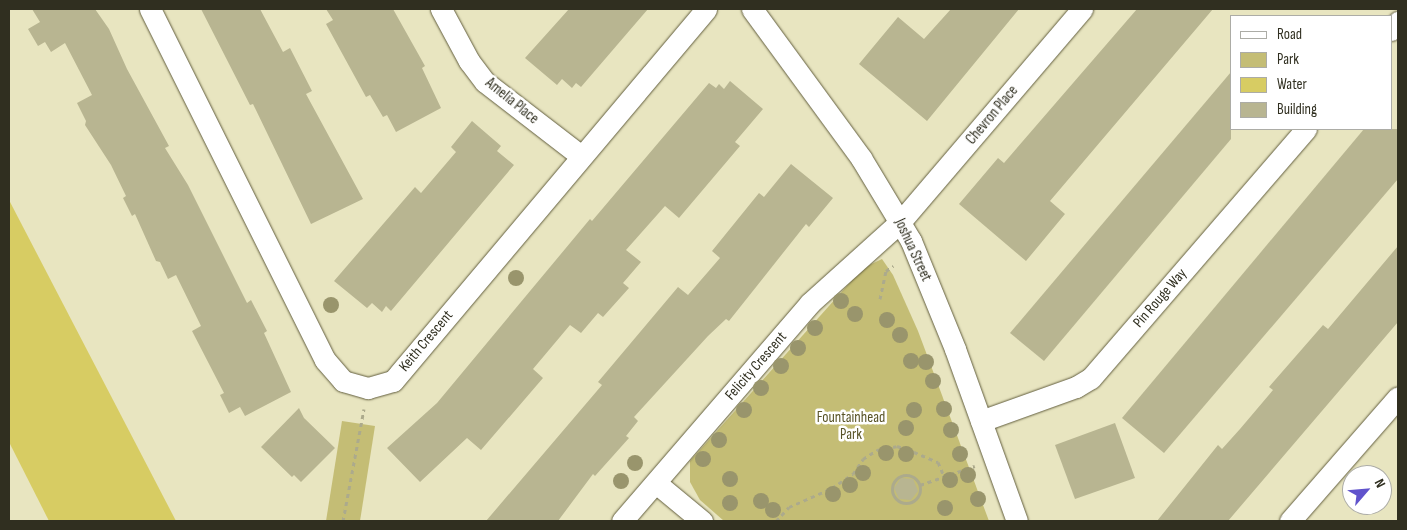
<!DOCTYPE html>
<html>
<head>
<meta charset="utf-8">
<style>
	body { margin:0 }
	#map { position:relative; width:1407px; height:530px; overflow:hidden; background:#e8e5c0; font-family:"Sofia Sans Condensed",sans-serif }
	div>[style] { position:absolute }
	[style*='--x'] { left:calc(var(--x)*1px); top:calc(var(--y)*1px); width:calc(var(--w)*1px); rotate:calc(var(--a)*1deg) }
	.green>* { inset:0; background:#c4bd75 }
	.water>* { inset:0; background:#d7cc63 }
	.building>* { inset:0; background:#b8b591 }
	.path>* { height:3px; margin-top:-1.5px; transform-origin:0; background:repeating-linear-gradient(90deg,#acaa8c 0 4px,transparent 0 8px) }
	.path>.ring { margin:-1.5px; padding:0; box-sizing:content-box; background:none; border:3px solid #acaa8c; border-radius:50% }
	.roads { filter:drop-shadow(0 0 1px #625e3e) drop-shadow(0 0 1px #625e3e) }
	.minor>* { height:21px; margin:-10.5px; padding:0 10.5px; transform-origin:10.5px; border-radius:10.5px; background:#fff }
	.trees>* { width:16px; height:16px; margin:-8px; border-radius:50%; background:#99956c }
	span { translate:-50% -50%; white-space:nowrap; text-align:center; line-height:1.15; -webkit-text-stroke:5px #fff; paint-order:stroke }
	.street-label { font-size:15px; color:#302f20 }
	.park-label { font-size:15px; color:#585327 }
	.frame { position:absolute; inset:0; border:10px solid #302f20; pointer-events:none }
	.legend { position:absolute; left:1230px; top:15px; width:162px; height:115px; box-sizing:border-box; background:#fff; border:1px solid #acaca6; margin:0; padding:6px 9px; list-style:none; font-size:15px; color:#302f20 }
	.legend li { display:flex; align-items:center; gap:10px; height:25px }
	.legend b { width:25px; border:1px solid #acaca6 }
	.north { position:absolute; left:1342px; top:465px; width:50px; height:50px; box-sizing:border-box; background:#fff; border:1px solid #acaca6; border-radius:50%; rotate:63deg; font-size:14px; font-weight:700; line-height:20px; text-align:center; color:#302f20 }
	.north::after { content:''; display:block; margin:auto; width:18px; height:22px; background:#6053cc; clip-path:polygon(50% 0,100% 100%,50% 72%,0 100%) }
</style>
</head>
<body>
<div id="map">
	<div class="green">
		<div style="clip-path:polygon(882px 259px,893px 275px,918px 331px,989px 521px,724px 521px,700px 500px,690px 482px,690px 461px,863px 268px)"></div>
		<div style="clip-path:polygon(342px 421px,375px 426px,360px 521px,326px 521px)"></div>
	</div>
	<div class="water">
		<div style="clip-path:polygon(9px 200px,176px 521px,49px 521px,9px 442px)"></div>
	</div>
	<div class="building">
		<div style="clip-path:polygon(32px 9px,95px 9px,109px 29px,127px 69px,169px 146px,165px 148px,188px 185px,247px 303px,251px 300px,267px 331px,264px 333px,291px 392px,245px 416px,240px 407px,229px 413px,220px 395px,224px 393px,192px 331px,201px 326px,176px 275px,168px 279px,160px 262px,156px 261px,135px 214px,132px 216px,123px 198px,126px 196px,111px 165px,85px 125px,86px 121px,77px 103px,92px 95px,65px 43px,51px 52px,45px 42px,38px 46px,28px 29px,40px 22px)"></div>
		<div style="clip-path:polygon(201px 9px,260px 9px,283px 52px,290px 48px,312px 91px,306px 94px,363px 199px,311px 224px,253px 104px,250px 105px)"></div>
		<div style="clip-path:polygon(326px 9px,393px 9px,425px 66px,422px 68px,441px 108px,396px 132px,387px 115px,383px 117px,370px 95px,366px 97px,326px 24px,333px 20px)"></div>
		<div style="clip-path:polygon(569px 9px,648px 9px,581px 87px,576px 83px,572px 88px,562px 79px,557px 85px,525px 58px)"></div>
		<div style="clip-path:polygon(951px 9px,1019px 9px,927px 121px,859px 64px,898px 17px,924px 39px)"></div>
		<div style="clip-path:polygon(1137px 9px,1213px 9px,1050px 201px,1065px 214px,1026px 261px,959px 204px,998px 158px,1004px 163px)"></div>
		<div style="clip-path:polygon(1231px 72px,1231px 139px,1044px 361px,1010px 333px)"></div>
		<div style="clip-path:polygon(730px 81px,763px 109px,735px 142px,740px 146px,679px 218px,665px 206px,626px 250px,641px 262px,623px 283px,629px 288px,603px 317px,598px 313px,581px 333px,570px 325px,533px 369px,543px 378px,481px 450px,467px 438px,420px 482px,387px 448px,437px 403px,590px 219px,592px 221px,709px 83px,716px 88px,719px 84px,724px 89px)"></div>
		<div style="clip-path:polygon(472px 121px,501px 146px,497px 151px,514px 165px,391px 311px,386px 306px,382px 312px,372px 303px,367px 308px,334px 281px,415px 187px,421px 193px,456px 152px,451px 147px)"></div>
		<div style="clip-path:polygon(1364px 129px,1398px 129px,1398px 179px,1164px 453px,1122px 418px)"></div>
		<div style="clip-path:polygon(791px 164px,833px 198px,809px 227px,806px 224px,729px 321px,726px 319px,708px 336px,634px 417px,638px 421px,626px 436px,629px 438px,595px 476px,593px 474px,558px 521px,486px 521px,602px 385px,598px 382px,678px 287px,688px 295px,720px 258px,712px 251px,759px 193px,764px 197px)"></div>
		<div style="clip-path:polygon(1398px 246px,1398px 322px,1228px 521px,1157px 521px,1218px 445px,1222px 449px,1240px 429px,1273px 390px,1269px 387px,1323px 325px,1328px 329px)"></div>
		<div style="clip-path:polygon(299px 408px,304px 418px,335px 448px,301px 482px,294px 475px,292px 477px,261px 447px)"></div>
		<div style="clip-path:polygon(1115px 423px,1135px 478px,1075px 499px,1055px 445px)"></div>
		<div style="clip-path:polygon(901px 478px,913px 479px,918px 491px,911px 500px,899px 499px,894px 488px)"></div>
	</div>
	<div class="path">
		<div style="--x:880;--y:299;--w:29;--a:-78"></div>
		<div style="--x:886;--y:271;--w:9;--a:-36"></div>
		<div class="ring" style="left:892px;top:475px;width:25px;height:25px"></div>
		<div style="--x:920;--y:485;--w:58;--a:-19.1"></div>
		<div style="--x:343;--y:521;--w:114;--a:-79.4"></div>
		<div style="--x:776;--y:521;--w:19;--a:-47"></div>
		<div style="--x:789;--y:507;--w:47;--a:-23.8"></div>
		<div style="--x:832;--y:488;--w:25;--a:-34"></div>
		<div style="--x:853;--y:474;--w:18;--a:-56"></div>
		<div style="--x:863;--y:459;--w:17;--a:-33"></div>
		<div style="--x:877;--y:450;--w:20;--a:-11"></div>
		<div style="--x:897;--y:446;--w:18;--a:19"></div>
		<div style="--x:914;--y:452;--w:26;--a:23"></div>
		<div style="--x:938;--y:462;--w:15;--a:67"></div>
	</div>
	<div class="roads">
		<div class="minor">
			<div style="--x:150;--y:9;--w:392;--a:63.5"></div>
			<div style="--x:325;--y:360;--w:28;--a:49"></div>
			<div style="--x:343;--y:381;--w:26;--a:16"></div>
			<div style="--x:368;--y:388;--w:26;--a:-16"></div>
			<div style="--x:393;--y:381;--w:486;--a:-49.9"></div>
			<div style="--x:441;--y:9;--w:59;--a:61.7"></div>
			<div style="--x:469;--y:61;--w:26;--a:53"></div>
			<div style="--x:485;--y:82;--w:121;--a:37.6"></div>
			<div style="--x:752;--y:9;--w:185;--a:53.8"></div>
			<div style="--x:861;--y:158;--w:97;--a:58.9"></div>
			<div style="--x:911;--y:241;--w:117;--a:67.8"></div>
			<div style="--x:955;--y:349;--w:183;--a:70.2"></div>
			<div style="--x:1391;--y:30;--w:11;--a:-49"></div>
			<div style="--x:981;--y:421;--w:101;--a:-19.7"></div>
			<div style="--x:1076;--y:387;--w:17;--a:-31"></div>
			<div style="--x:1091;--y:378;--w:329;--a:-49.2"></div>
			<div style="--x:656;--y:483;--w:60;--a:39.6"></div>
			<div style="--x:622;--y:521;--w:288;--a:-49.2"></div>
			<div style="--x:810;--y:303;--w:122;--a:-42"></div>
			<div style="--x:901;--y:221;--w:279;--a:-49.5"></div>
			<div style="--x:1290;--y:521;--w:164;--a:-48.9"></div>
		</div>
	</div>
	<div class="trees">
		<div style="left:516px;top:278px"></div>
		<div style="left:841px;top:301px"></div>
		<div style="left:331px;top:305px"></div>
		<div style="left:855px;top:314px"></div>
		<div style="left:887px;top:320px"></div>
		<div style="left:815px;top:328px"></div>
		<div style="left:900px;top:335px"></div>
		<div style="left:798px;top:348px"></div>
		<div style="left:911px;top:361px"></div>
		<div style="left:926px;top:362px"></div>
		<div style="left:781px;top:366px"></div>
		<div style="left:933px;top:381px"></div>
		<div style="left:761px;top:388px"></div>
		<div style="left:944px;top:409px"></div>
		<div style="left:744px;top:410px"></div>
		<div style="left:914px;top:410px"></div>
		<div style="left:906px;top:428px"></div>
		<div style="left:951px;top:430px"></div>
		<div style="left:719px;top:440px"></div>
		<div style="left:886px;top:453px"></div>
		<div style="left:906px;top:454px"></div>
		<div style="left:960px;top:454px"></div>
		<div style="left:703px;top:459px"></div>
		<div style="left:635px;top:463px"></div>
		<div style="left:863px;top:473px"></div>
		<div style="left:968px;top:475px"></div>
		<div style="left:730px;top:479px"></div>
		<div style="left:950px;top:480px"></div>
		<div style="left:621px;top:481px"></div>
		<div style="left:850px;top:485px"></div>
		<div style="left:833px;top:494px"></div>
		<div style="left:978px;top:499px"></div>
		<div style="left:761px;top:501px"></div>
		<div style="left:730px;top:503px"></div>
		<div style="left:945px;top:508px"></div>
		<div style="left:773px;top:510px"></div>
	</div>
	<div class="street-label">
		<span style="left:512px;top:101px;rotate:39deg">Amelia Place</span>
		<span style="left:992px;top:115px;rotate:-50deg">Chevron Place</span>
		<span style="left:913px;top:250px;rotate:65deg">Joshua Street</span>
		<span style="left:1160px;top:298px;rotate:-49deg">Pin Rouge Way</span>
		<span style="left:426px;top:341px;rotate:-50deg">Keith Crescent</span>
		<span style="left:756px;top:366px;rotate:-49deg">Felicity Crescent</span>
	</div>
	<div class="park-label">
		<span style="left:851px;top:426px">Fountainhead<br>Park</span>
	</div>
	<div class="frame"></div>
	<ul class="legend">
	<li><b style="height:6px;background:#fff"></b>Road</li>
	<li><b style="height:14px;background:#c4bd75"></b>Park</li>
	<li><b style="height:14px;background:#d7cc63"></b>Water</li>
	<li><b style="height:14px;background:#b8b591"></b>Building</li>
	</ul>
	<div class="north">N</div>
</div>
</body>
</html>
